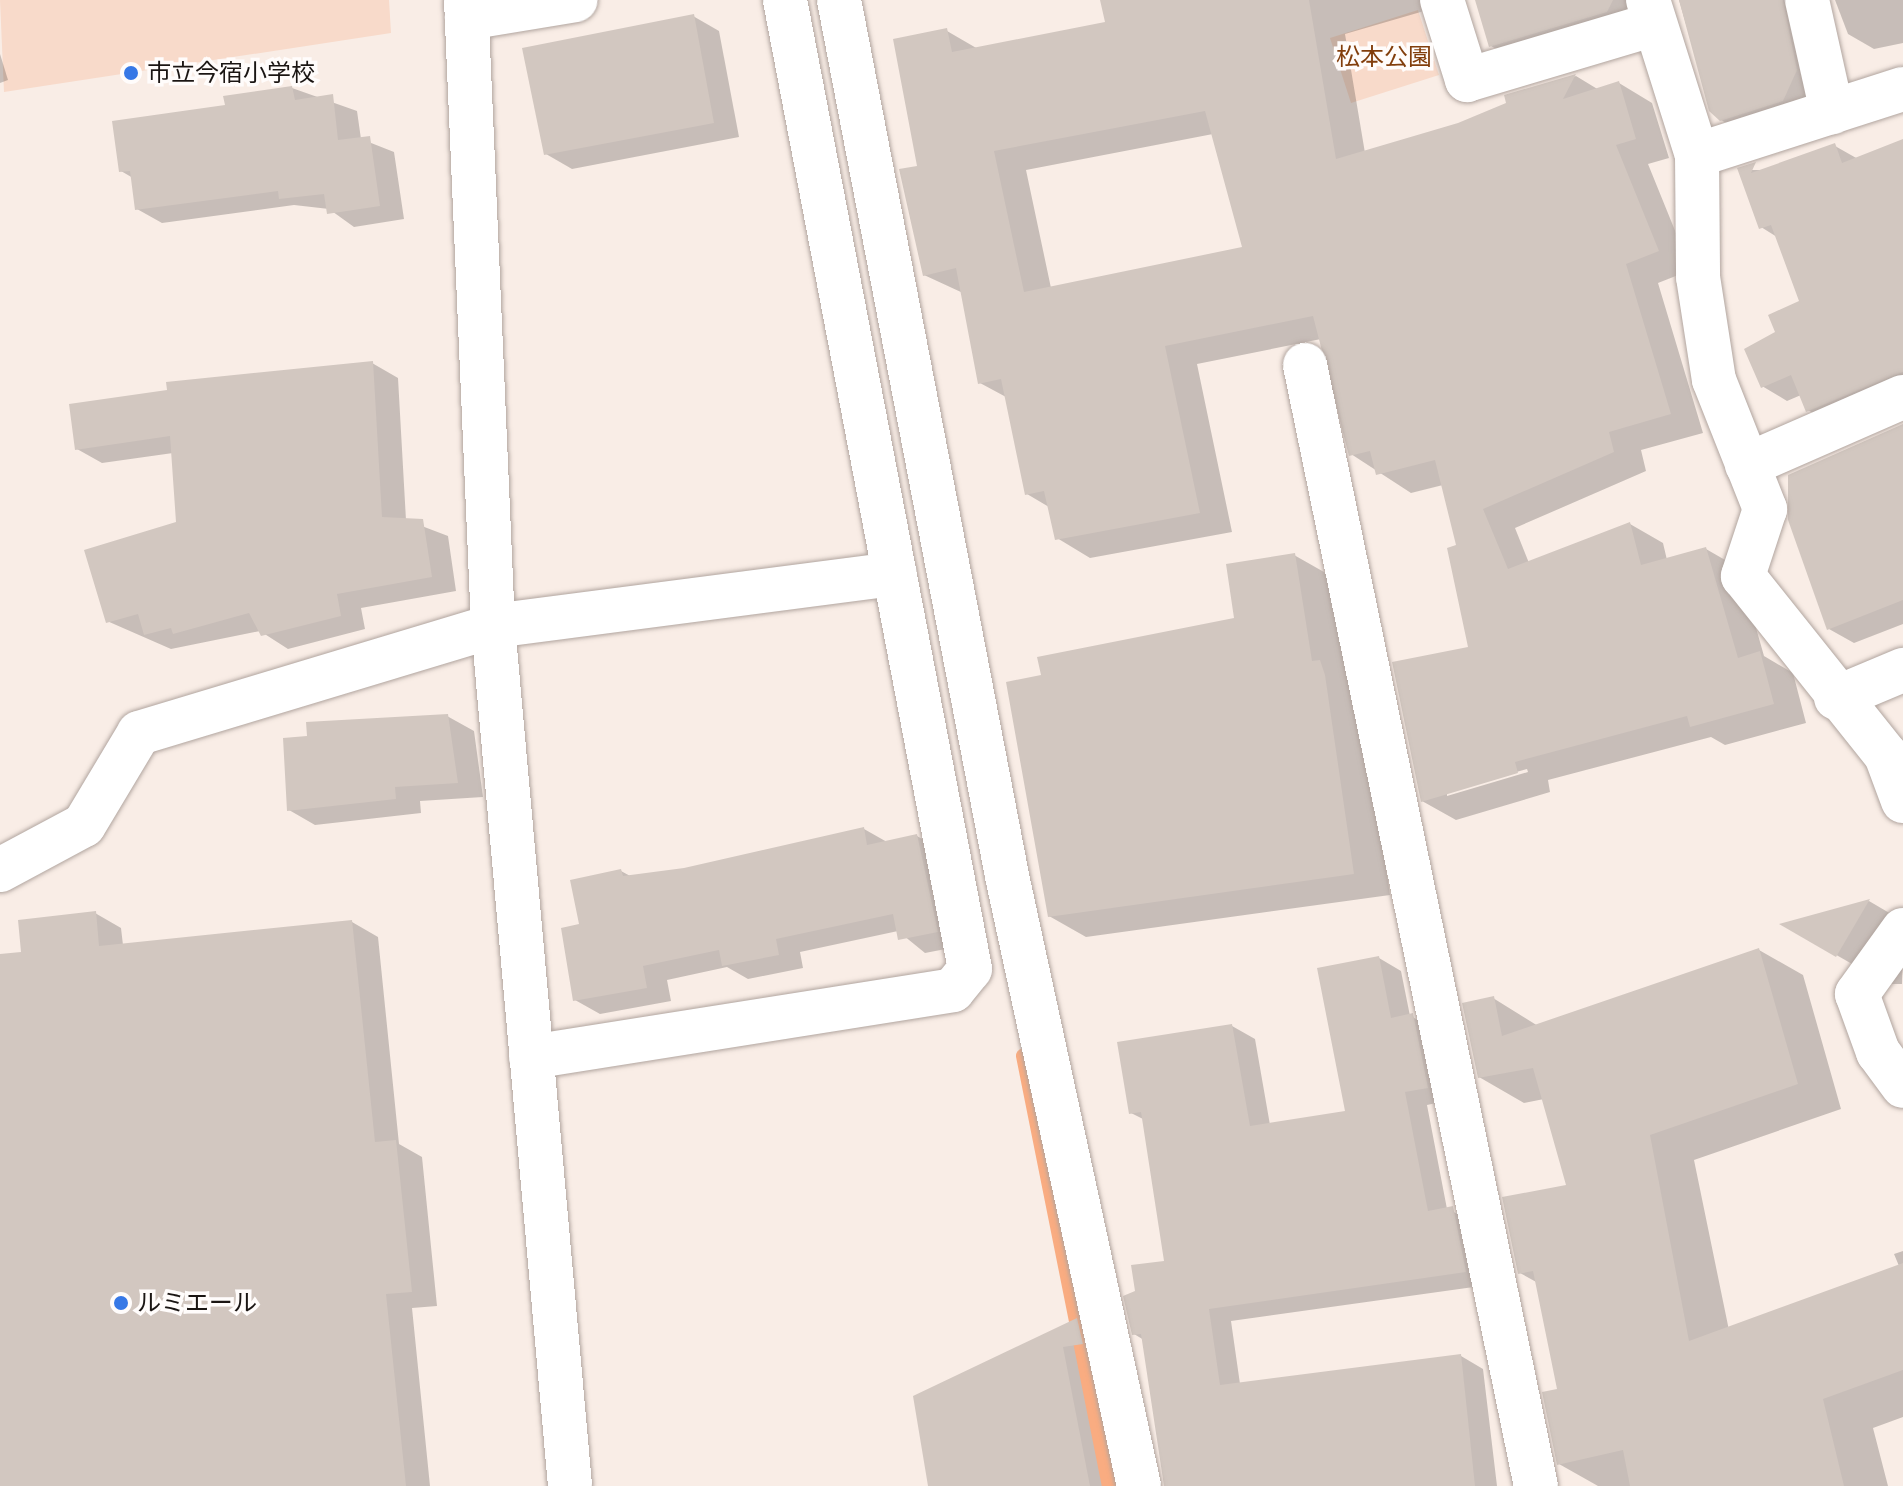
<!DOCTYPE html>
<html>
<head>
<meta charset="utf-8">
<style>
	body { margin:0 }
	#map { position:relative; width:1903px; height:1486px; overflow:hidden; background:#f9ede6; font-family:Cabin,"Noto Sans JP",sans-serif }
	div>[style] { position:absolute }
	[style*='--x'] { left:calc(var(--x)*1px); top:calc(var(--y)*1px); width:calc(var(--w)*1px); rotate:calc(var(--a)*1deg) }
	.green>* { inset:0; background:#f8daca }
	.shadow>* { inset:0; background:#0003 }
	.stream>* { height:16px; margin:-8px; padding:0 8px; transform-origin:8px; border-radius:8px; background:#f9ac81 }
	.building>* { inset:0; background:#d2c7c0 }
	.roads { filter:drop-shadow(0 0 2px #b1a59f) drop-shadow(0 0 2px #b1a59f) }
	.minor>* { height:44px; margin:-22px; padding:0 22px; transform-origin:22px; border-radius:22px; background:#fff }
	.dots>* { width:22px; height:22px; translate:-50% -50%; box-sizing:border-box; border:4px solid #fffcfb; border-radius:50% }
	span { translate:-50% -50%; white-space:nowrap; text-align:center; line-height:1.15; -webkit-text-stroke:7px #fffcfb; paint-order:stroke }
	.park-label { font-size:24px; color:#823e0c }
	.poi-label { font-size:24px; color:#1a1513 }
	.left { translate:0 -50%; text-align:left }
</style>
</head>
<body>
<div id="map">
	<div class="green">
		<div style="clip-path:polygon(0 0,389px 0,391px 33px,4px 92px)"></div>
		<div style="clip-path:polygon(1418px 10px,1439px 75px,1351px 103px,1330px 38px)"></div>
	</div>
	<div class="shadow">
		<div style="clip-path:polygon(evenodd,1102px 0,1462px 0,1345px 34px,1365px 153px,1459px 125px,1509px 104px,1506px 96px,1576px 76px,1599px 90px,1619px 83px,1652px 103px,1669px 158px,1648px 164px,1691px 270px,1658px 283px,1703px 433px,1641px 450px,1646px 471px,1515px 528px,1529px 563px,1630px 524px,1663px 543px,1667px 560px,1706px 549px,1739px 568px,1764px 656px,1793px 673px,1806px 723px,1725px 745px,1711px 737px,1548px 780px,1550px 792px,1456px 820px,1422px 801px,1470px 648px,1459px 547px,1443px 485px,1411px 493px,1351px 454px,1321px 339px,1197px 364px,1232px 532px,1090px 558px,1057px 538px,1049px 507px,1027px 494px,1006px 397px,980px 383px,963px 293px,924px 275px,920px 168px,947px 31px,978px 49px,1107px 24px,1102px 0,1213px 134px,1245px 249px,1051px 288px,1026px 170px,1213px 134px,1102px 0,1527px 769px,1528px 772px,1447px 796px,1447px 792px,1527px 769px)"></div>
		<div style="clip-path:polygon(1477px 0,1656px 0,1524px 65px,1491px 46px)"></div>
		<div style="clip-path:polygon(1679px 0,1810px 0,1830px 90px,1755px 139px,1721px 120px,1711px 110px)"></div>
		<div style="clip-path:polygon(1835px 0,1903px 0,1903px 43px,1874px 49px,1848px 34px)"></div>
		<div style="clip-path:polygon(693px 16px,719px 31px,739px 137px,572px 169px,546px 154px)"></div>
		<div style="clip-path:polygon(0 54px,8px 80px,0 83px)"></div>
		<div style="clip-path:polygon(292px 88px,357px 111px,361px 139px,394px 152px,404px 219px,354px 227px,329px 209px,294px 205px,162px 223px,137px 209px,133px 178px,121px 171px,227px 107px)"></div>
		<div style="clip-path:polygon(1903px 141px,1903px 395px,1833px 425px,1808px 410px,1801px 395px,1787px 401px,1762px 386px,1778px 332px,1801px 302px,1777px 237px,1761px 227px,1739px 170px,1765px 170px,1835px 146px,1858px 159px)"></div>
		<div style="clip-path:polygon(372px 363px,398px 378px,406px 520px,448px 536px,456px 591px,361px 608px,365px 629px,288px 649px,260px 631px,171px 649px,107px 621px,178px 524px,173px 453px,102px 463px,77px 449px)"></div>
		<div style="clip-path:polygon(1903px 426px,1903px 624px,1854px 643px,1829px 629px)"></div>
		<div style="clip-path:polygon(1294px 555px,1331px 576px,1362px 698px,1390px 895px,1086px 937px,1049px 916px,1043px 677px,1237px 620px)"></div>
		<div style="clip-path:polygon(447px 716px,474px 731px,483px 797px,420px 801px,421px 813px,315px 825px,289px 810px)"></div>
		<div style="clip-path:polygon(864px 829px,887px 842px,917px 836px,941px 850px,961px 946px,925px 953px,898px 931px,800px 952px,803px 968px,748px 979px,727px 967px,667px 980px,671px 1001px,600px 1014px,575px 1000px,582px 926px,621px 871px,632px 877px,685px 870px)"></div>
		<div style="clip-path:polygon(1869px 901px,1903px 921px,1902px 984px,1887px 984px,1784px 925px)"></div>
		<div style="clip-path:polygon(95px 913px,121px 928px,123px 945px,352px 922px,378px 937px,399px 1144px,422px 1157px,437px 1306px,412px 1308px,430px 1486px,0 1486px,0 956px,24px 954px)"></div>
		<div style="clip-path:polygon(1759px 950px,1803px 975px,1841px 1109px,1694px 1160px,1761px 1486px,1598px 1486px,1559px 1464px,1559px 1391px,1538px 1283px,1520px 1273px,1569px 1186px,1544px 1099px,1524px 1103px,1479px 1077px,1493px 998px,1538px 1026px)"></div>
		<div style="clip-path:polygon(1379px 958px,1401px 971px,1410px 1016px,1435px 1028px,1450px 1100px,1427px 1105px,1447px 1209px,1475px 1222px,1488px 1285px,1231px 1321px,1240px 1384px,1461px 1356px,1483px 1369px,1497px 1486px,1172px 1486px,1144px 1340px,1134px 1334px,1137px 1292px,1166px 1262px,1145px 1120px,1131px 1113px,1232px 1026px,1255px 1039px,1270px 1125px,1347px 1112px)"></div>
		<div style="clip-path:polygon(1903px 1251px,1903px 1417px,1873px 1428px,1888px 1486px,1795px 1486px,1741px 1324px,1899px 1266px,1894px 1254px)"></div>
		<div style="clip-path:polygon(1077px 1320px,1103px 1335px,1108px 1358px,1088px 1361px,1112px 1486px,932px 1486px)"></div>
	</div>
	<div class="stream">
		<div style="--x:1024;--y:1056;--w:439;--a:78.7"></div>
	</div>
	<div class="building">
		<div style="clip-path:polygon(evenodd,1100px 0,1309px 0,1336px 159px,1458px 123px,1506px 103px,1504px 95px,1576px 74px,1563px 99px,1619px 81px,1636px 139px,1616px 145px,1659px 251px,1626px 264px,1671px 414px,1609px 432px,1614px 452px,1483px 509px,1508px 569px,1630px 522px,1641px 565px,1706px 547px,1738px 658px,1760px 651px,1774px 704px,1690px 727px,1687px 716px,1515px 762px,1518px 773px,1421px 802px,1392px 662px,1468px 647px,1447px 548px,1456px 545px,1435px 460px,1376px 475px,1370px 451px,1349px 456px,1313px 316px,1165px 346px,1200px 513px,1055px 540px,1044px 491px,1025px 495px,1001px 379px,978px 384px,956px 268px,923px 276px,899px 169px,917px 166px,893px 39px,947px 28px,952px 52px,1105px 22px,1100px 0,1205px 111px,1242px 247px,1024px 292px,994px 151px,1205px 111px)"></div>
		<div style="clip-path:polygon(1475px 0,1613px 0,1607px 12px,1489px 47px)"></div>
		<div style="clip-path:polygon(1679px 0,1783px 0,1797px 70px,1783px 101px,1720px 121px,1709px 111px)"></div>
		<div style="clip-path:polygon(694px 14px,714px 123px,544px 155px,522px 48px)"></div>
		<div style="clip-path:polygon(292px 86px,295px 100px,333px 94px,338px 140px,370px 136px,380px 206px,327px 214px,324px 194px,279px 199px,278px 191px,135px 210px,130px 171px,119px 172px,112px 121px,225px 105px,223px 96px)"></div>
		<div style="clip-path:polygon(1903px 139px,1903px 372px,1806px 412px,1791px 375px,1761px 388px,1744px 349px,1775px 332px,1768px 315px,1799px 301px,1771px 225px,1759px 229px,1737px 168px,1756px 162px,1751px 173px,1835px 143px,1842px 163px)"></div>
		<div style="clip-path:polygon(373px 361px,382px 517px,423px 519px,432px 577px,337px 594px,341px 616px,261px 636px,249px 613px,173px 634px,171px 628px,144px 635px,138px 614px,106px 623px,84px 550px,176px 522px,170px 436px,75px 450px,69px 404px,167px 390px,166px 382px)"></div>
		<div style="clip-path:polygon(1903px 424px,1903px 600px,1827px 630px,1788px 520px,1788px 475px)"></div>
		<div style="clip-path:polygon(1295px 553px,1312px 661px,1320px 660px,1325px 675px,1354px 874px,1048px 917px,1006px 682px,1041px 675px,1037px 657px,1234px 618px,1226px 564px)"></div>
		<div style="clip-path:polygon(448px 714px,458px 783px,395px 787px,396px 799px,287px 811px,283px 738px,307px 736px,306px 722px)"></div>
		<div style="clip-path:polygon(864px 827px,867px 845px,917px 834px,938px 932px,898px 940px,893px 914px,776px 939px,779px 955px,722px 966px,719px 950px,643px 966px,647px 988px,573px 1001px,561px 928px,579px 924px,570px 880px,621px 869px,623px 876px,684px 868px)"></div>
		<div style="clip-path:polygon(1870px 899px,1836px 957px,1779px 924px)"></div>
		<div style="clip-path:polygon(96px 911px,99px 946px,352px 920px,375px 1142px,396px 1140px,412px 1292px,386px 1294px,406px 1486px,0 1486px,0 954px,21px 952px,18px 920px)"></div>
		<div style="clip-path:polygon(1759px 948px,1798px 1084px,1650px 1135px,1689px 1341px,1903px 1263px,1903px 1370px,1823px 1399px,1844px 1486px,1630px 1486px,1623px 1450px,1557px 1465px,1542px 1392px,1557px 1389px,1533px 1271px,1518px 1274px,1502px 1197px,1566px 1185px,1533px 1068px,1478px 1078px,1462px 1003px,1494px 996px,1502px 1036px)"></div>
		<div style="clip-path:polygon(1379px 956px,1391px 1018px,1413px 1013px,1428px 1088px,1405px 1092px,1428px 1211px,1453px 1206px,1466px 1272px,1209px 1309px,1220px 1385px,1461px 1354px,1475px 1486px,1164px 1486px,1141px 1334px,1132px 1335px,1123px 1296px,1135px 1291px,1131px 1265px,1164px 1261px,1141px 1112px,1129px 1114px,1117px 1042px,1232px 1024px,1250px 1126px,1345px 1111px,1317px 968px)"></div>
		<div style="clip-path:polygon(1077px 1318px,1083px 1344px,1063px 1347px,1090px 1486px,928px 1486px,913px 1396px)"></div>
	</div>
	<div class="roads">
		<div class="minor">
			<div style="--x:466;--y:0;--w:627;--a:87.53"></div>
			<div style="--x:493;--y:626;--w:863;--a:84.88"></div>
			<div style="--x:839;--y:0;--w:892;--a:79.14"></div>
			<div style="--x:1007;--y:876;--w:624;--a:77.79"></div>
			<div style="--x:1442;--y:0;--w:84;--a:72.6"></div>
			<div style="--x:1467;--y:80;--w:196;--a:-16.6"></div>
			<div style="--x:1648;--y:0;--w:163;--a:72.5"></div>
			<div style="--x:1697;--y:155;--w:122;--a:89.5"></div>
			<div style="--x:1698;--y:277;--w:104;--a:81.2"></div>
			<div style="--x:1714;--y:380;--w:139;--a:68.4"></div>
			<div style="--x:1765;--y:509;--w:71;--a:108.2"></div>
			<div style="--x:1743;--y:576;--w:229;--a:51.4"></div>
			<div style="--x:1886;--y:755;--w:49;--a:69.7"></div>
			<div style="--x:1807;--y:0;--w:115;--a:77.4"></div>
			<div style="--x:467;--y:18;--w:110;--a:-9.4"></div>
			<div style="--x:1697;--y:155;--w:216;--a:-17.8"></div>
			<div style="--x:1305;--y:365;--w:1145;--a:78.36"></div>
			<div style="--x:1747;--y:465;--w:170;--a:-23.6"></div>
			<div style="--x:1836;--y:698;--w:73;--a:-22.7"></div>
			<div style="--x:0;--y:870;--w:95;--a:-28.2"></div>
			<div style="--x:84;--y:825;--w:107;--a:-59.1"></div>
			<div style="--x:139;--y:733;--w:370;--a:-16.8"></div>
			<div style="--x:493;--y:626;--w:405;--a:-7.4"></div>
			<div style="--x:1903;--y:930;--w:79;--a:125.7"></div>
			<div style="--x:1857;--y:994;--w:62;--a:70.1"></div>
			<div style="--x:1878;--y:1052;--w:42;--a:53.7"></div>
			<div style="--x:531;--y:1057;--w:427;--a:-9"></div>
			<div style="--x:953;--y:990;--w:27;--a:-51"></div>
			<div style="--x:970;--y:969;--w:987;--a:-100.81"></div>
		</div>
	</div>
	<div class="dots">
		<div style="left:131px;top:73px;background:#3778e6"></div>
		<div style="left:121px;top:1303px;background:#3778e6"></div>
	</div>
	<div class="park-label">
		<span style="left:1384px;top:57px">松本公園</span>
	</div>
	<div class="poi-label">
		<span class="left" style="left:147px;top:73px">市立今宿小学校</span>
		<span class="left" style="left:137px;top:1303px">ルミエール</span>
	</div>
</div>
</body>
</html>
